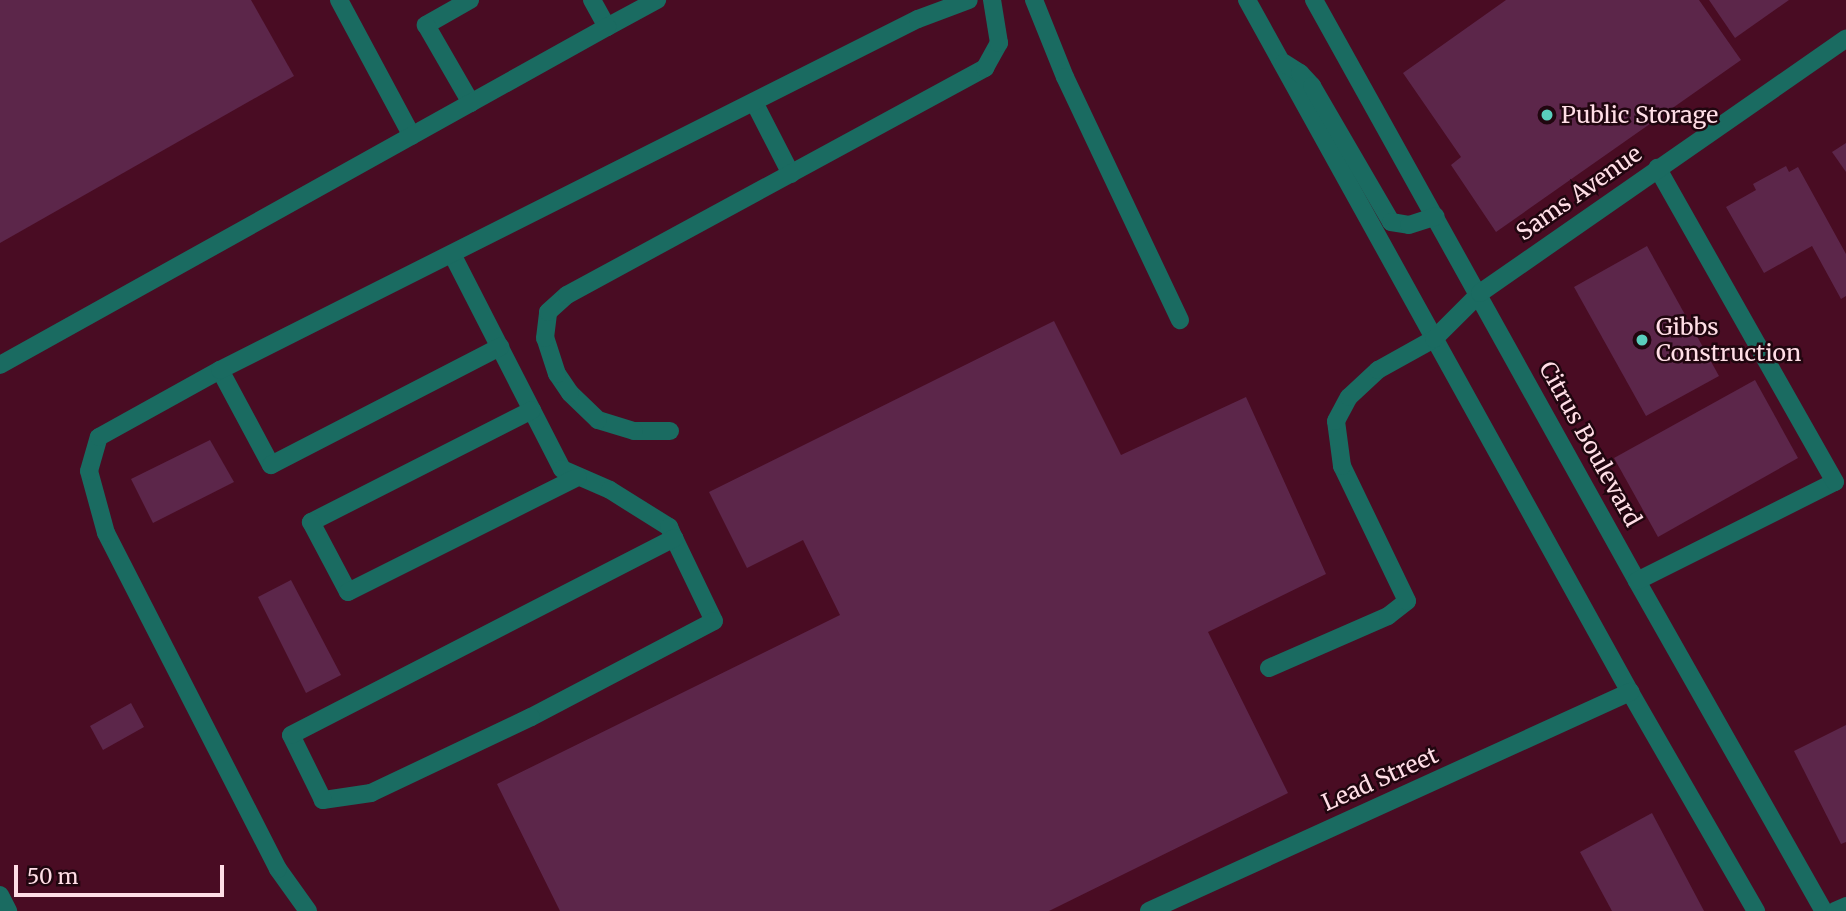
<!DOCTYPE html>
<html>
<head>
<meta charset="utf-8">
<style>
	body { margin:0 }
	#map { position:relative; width:1846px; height:911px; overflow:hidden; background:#490c23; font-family:Merriweather,serif }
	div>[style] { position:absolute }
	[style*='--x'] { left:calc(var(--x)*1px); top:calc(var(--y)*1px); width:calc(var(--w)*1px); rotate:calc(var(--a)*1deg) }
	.building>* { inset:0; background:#5c264a }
	.minor>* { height:18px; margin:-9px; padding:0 9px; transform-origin:9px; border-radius:9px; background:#1a6b61 }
	.dots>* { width:19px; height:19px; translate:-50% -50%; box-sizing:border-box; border:4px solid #20060f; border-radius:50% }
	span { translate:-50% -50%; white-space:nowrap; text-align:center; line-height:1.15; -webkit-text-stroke:5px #20060f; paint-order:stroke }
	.poi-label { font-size:23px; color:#ffdee6 }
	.left { translate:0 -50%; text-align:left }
	.street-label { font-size:23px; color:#ffdee6 }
	.scale { position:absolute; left:14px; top:865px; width:210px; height:32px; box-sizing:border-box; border:4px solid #ffdee6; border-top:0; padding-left:9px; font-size:21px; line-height:24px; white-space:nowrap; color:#ffdee6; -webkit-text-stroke:5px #20060f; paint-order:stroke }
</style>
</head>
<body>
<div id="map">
	<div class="building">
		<div style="clip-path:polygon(0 0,251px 0,294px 76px,0 243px)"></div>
		<div style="clip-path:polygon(1506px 0,1699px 0,1741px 60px,1496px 232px,1451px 165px,1461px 157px,1403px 73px)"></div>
		<div style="clip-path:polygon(1709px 0,1789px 0,1735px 38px)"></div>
		<div style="clip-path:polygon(1846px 143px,1846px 172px,1832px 152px)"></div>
		<div style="clip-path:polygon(1786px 166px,1789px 172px,1798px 167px,1846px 254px,1846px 296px,1841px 299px,1812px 246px,1764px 273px,1726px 207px,1756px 190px,1753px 184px)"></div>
		<div style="clip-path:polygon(1647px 246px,1719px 376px,1646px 416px,1574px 287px)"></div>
		<div style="clip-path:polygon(1054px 321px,1121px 455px,1246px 397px,1326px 574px,1208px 632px,1288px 793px,1049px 911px,560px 911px,497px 784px,840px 615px,803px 540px,747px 568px,709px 492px)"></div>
		<div style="clip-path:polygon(1755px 380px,1798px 458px,1658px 537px,1614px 458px)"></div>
		<div style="clip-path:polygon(210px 440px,234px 482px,153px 523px,131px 479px)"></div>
		<div style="clip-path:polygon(291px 580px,341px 675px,306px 693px,258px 597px)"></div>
		<div style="clip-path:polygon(131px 703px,144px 727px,103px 750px,90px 726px)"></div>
		<div style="clip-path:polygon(1846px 725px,1846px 842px,1841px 844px,1794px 751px)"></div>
		<div style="clip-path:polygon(1652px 813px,1704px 911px,1612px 911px,1580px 852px)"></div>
	</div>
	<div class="minor">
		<div style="--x:339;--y:0;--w:154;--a:61.8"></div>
		<div style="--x:470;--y:0;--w:51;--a:150.4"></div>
		<div style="--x:426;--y:25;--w:90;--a:60"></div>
		<div style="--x:592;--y:0;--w:31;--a:61"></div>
		<div style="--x:607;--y:27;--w:57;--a:-28.4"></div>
		<div style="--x:1034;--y:0;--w:83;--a:68.1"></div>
		<div style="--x:1065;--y:77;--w:269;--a:64.7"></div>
		<div style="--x:1247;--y:0;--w:791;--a:61.04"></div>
		<div style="--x:1630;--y:692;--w:253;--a:60.1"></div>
		<div style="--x:1314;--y:0;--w:665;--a:60.93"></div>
		<div style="--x:1637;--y:581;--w:379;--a:60.5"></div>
		<div style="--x:1284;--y:63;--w:19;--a:32"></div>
		<div style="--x:1300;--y:73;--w:18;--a:47"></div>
		<div style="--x:1312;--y:86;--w:157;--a:59.8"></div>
		<div style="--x:1391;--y:222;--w:18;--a:9"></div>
		<div style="--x:1409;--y:225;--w:28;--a:-18"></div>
		<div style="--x:754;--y:102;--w:81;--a:62.8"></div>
		<div style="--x:452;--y:254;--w:242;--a:62.9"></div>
		<div style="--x:562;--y:469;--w:52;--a:23.6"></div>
		<div style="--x:610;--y:490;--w:70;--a:32.1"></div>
		<div style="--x:669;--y:527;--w:12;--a:66"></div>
		<div style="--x:674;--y:538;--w:92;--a:64.3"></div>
		<div style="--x:714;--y:621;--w:207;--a:152.3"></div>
		<div style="--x:531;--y:717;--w:177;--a:154.6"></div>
		<div style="--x:371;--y:793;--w:49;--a:171.7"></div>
		<div style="--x:323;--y:800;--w:72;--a:-116.2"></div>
		<div style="--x:291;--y:735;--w:431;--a:-27.2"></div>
		<div style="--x:0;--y:365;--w:695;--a:-29.11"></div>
		<div style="--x:220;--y:370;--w:108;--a:61.8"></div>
		<div style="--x:271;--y:465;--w:258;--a:-27.3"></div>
		<div style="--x:532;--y:410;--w:248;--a:153.1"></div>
		<div style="--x:311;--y:522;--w:79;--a:62.1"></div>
		<div style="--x:348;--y:592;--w:257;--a:-26.6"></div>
		<div style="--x:670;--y:431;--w:36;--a:180"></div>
		<div style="--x:634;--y:431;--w:38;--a:-163"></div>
		<div style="--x:598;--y:420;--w:39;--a:-136"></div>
		<div style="--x:570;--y:393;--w:23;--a:-124"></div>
		<div style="--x:557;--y:374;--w:38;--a:-108"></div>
		<div style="--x:545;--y:338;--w:26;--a:-83"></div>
		<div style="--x:548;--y:312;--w:25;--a:-42"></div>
		<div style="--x:567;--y:295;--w:476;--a:-28.5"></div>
		<div style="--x:985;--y:68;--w:29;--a:-61"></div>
		<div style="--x:999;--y:43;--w:44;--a:-99.2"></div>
		<div style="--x:1637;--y:581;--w:221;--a:-26.6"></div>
		<div style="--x:1835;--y:482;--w:361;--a:-119.5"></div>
		<div style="--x:1269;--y:668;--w:130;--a:-23.6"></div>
		<div style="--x:1388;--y:616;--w:24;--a:-38"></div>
		<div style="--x:1407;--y:601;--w:150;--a:-115.7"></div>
		<div style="--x:1342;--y:466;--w:45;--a:-97.6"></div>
		<div style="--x:1336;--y:421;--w:27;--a:-62"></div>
		<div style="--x:1349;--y:397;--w:40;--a:-43"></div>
		<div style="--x:1378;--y:370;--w:64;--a:-29"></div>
		<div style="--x:1434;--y:339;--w:65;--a:-45"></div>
		<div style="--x:1480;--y:293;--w:446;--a:-34.8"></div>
		<div style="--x:0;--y:895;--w:18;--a:63"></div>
		<div style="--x:308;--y:911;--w:52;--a:-125.5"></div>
		<div style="--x:278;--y:869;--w:377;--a:-117.1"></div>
		<div style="--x:106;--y:533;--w:64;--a:-105.3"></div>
		<div style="--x:89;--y:471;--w:35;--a:-74"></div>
		<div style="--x:99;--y:437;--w:138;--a:-29"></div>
		<div style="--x:220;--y:370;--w:781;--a:-26.7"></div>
		<div style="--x:918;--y:19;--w:54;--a:-20.4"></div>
		<div style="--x:1149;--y:911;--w:529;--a:-24.48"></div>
		<div style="--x:1835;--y:911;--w:12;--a:-24"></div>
	</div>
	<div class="dots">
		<div style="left:1547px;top:115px;background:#5acebd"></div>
		<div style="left:1642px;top:340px;background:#5acebd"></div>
	</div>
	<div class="poi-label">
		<span class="left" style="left:1561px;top:115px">Public Storage</span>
		<span class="left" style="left:1656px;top:340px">Gibbs<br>Construction</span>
	</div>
	<div class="street-label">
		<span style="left:1579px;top:193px;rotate:-35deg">Sams Avenue</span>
		<span style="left:1590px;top:444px;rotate:61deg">Citrus Boulevard</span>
		<span style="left:1380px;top:779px;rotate:-24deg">Lead Street</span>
	</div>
	<div class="scale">50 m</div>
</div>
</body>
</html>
